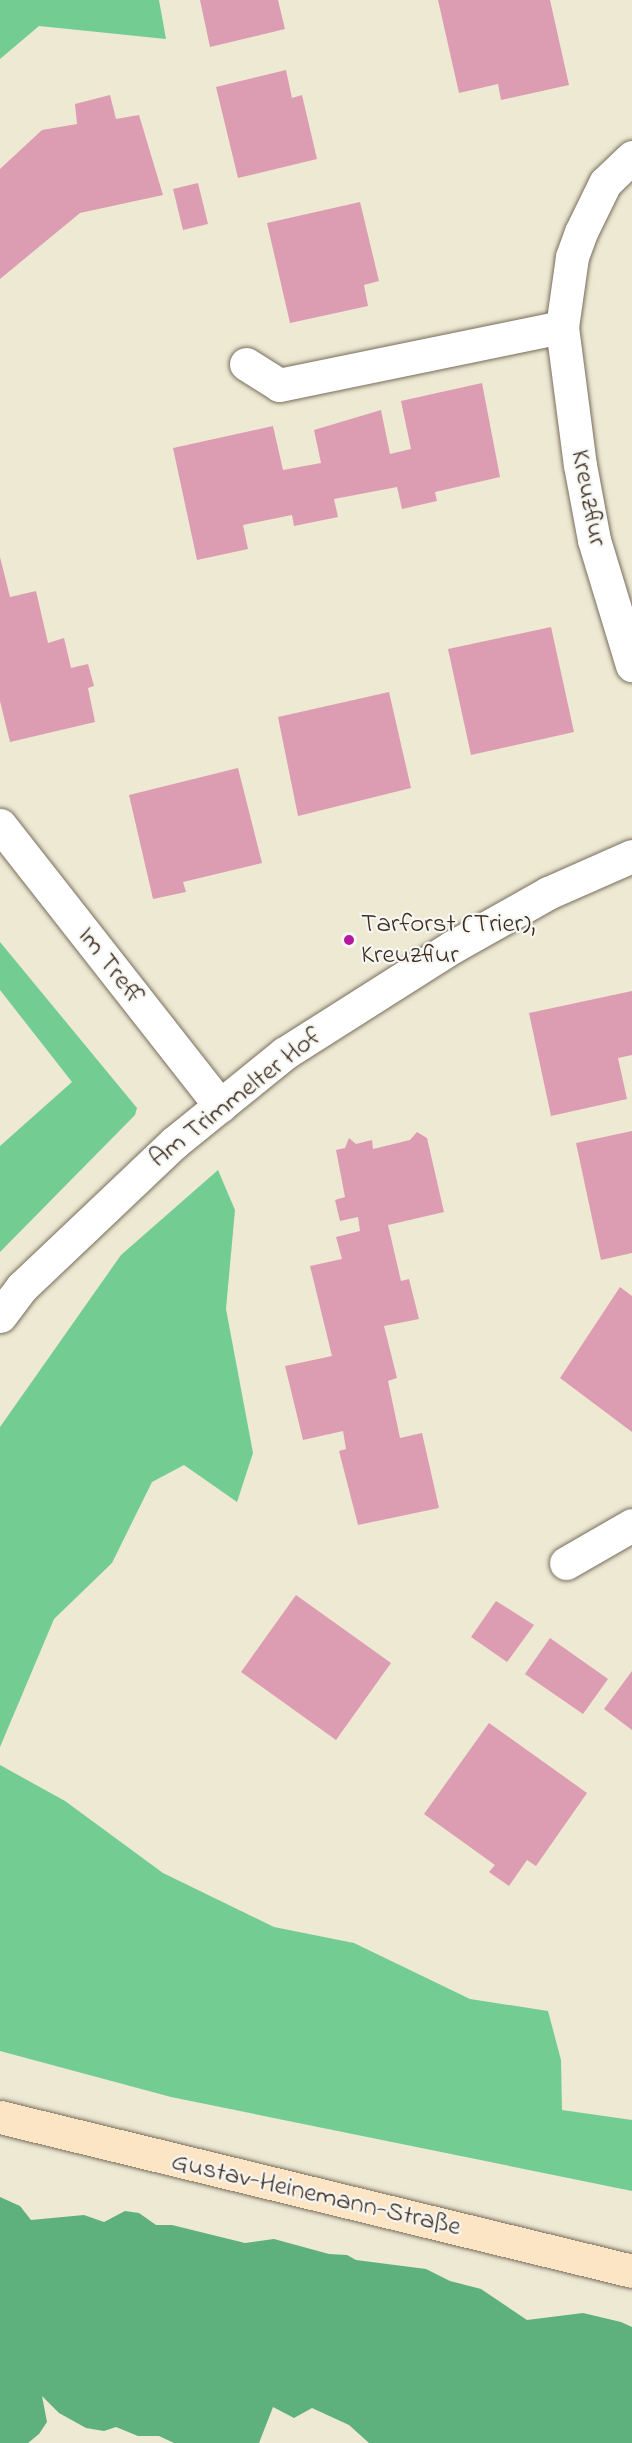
<!DOCTYPE html>
<html>
<head>
<meta charset="utf-8">
<style>
	body { margin:0 }
	#map { position:relative; width:632px; height:2443px; overflow:hidden; background:#ede9d3; font-family:"Indie Flower",sans-serif }
	div>[style] { position:absolute }
	[style*='--x'] { left:calc(var(--x)*1px); top:calc(var(--y)*1px); width:calc(var(--w)*1px); rotate:calc(var(--a)*1deg) }
	.green>* { inset:0; background:#73cd93 }
	.forest>* { inset:0; background:#5eb07d }
	.building>* { inset:0; background:#dc9db3 }
	.roads { filter:drop-shadow(0 0 2px #796d5d) drop-shadow(0 0 2px #796d5d) }
	.street>* { height:33px; margin:-16.5px; padding:0 16.5px; transform-origin:16.5px; border-radius:16.5px; background:#fff }
	.secondary>* { height:33px; margin:-16.5px; padding:0 16.5px; transform-origin:16.5px; border-radius:16.5px; background:#fce5c4 }
	.dots>* { width:16px; height:16px; translate:-50% -50%; box-sizing:border-box; border:3px solid #f6f6f2; border-radius:50% }
	span { translate:-50% -50%; white-space:nowrap; text-align:center; line-height:1.15; -webkit-text-stroke:4.5px #f6f6f2; paint-order:stroke }
	.street-label { font-size:27px; color:#3b2a1e }
	.poi-label { font-size:27px; color:#3b2a1e }
	.left { translate:0 -50%; text-align:left }
</style>
</head>
<body>
<div id="map">
	<div class="green">
		<div style="clip-path:polygon(0 0,159px 0,166px 39px,39px 26px,0 59px)"></div>
		<div style="clip-path:polygon(0 942px,137px 1108px,135px 1115px,0 1252px,0 1146px,72px 1082px,0 990px)"></div>
		<div style="clip-path:polygon(218px 1170px,235px 1210px,226px 1309px,253px 1453px,237px 1502px,184px 1465px,152px 1482px,112px 1563px,54px 1619px,0 1747px,0 1427px,121px 1255px)"></div>
		<div style="clip-path:polygon(0 1765px,65px 1801px,163px 1873px,274px 1927px,354px 1943px,470px 1999px,548px 2011px,561px 2060px,562px 2110px,632px 2120px,632px 2191px,171px 2097px,0 2051px)"></div>
	</div>
	<div class="forest">
		<div style="clip-path:polygon(0 2197px,20px 2206px,31px 2220px,84px 2215px,104px 2222px,125px 2211px,139px 2213px,156px 2225px,172px 2225px,245px 2243px,274px 2239px,329px 2254px,347px 2255px,356px 2260px,426px 2269px,450px 2281px,481px 2289px,527px 2320px,583px 2313px,621px 2322px,632px 2327px,632px 2443px,369px 2443px,349px 2425px,312px 2408px,294px 2418px,273px 2407px,259px 2443px,174px 2443px,159px 2436px,138px 2436px,116px 2427px,104px 2431px,86px 2428px,59px 2413px,42px 2396px,47px 2422px,39px 2434px,28px 2443px,0 2443px)"></div>
	</div>
	<div class="building">
		<div style="clip-path:polygon(200px 0,278px 0,285px 29px,210px 47px)"></div>
		<div style="clip-path:polygon(438px 0,550px 0,569px 85px,501px 100px,498px 84px,459px 93px)"></div>
		<div style="clip-path:polygon(286px 70px,292px 98px,302px 95px,317px 159px,238px 178px,216px 87px)"></div>
		<div style="clip-path:polygon(110px 95px,116px 119px,139px 115px,163px 195px,80px 213px,0 279px,0 169px,42px 130px,77px 124px,75px 104px)"></div>
		<div style="clip-path:polygon(198px 183px,208px 224px,183px 230px,173px 189px)"></div>
		<div style="clip-path:polygon(360px 202px,379px 281px,364px 285px,368px 306px,290px 323px,267px 223px)"></div>
		<div style="clip-path:polygon(482px 383px,500px 477px,435px 492px,437px 501px,402px 509px,397px 487px,334px 499px,338px 517px,294px 526px,292px 515px,243px 525px,248px 549px,197px 560px,173px 448px,273px 426px,283px 470px,321px 463px,314px 430px,381px 410px,390px 454px,411px 449px,401px 401px)"></div>
		<div style="clip-path:polygon(0 557px,10px 597px,36px 591px,48px 643px,64px 638px,71px 668px,88px 664px,94px 686px,88px 688px,95px 722px,10px 742px,0 701px)"></div>
		<div style="clip-path:polygon(551px 627px,574px 732px,471px 755px,448px 649px)"></div>
		<div style="clip-path:polygon(389px 692px,411px 788px,298px 816px,278px 717px)"></div>
		<div style="clip-path:polygon(238px 768px,262px 863px,183px 882px,186px 892px,153px 899px,129px 795px)"></div>
		<div style="clip-path:polygon(632px 991px,632px 1055px,618px 1058px,627px 1099px,551px 1116px,529px 1013px)"></div>
		<div style="clip-path:polygon(632px 1131px,632px 1253px,601px 1260px,576px 1143px)"></div>
		<div style="clip-path:polygon(417px 1132px,427px 1138px,444px 1212px,388px 1225px,401px 1281px,409px 1279px,419px 1319px,384px 1326px,397px 1378px,388px 1381px,400px 1438px,422px 1433px,439px 1508px,358px 1525px,339px 1451px,346px 1449px,343px 1431px,303px 1440px,285px 1366px,332px 1356px,310px 1266px,342px 1259px,336px 1237px,360px 1231px,358px 1217px,340px 1221px,335px 1200px,345px 1197px,336px 1150px,345px 1148px,349px 1138px,356px 1144px,372px 1140px,373px 1149px,410px 1140px)"></div>
		<div style="clip-path:polygon(620px 1287px,632px 1296px,632px 1432px,560px 1378px)"></div>
		<div style="clip-path:polygon(296px 1595px,391px 1663px,336px 1740px,241px 1672px)"></div>
		<div style="clip-path:polygon(496px 1601px,534px 1625px,507px 1662px,471px 1637px)"></div>
		<div style="clip-path:polygon(550px 1638px,608px 1679px,583px 1714px,525px 1674px)"></div>
		<div style="clip-path:polygon(632px 1671px,632px 1730px,604px 1709px)"></div>
		<div style="clip-path:polygon(489px 1723px,587px 1793px,536px 1866px,527px 1860px,509px 1886px,489px 1872px,495px 1865px,424px 1814px)"></div>
	</div>
	<div class="roads">
		<div class="street">
			<div style="--x:632;--y:157;--w:37;--a:136"></div>
			<div style="--x:605;--y:183;--w:55;--a:116.1"></div>
			<div style="--x:581;--y:232;--w:27;--a:110"></div>
			<div style="--x:572;--y:257;--w:71;--a:98.1"></div>
			<div style="--x:562;--y:327;--w:139;--a:82.6"></div>
			<div style="--x:580;--y:465;--w:76;--a:79.4"></div>
			<div style="--x:594;--y:540;--w:131;--a:73.1"></div>
			<div style="--x:246;--y:364;--w:39;--a:32"></div>
			<div style="--x:279;--y:385;--w:289;--a:-11.6"></div>
			<div style="--x:0;--y:825;--w:357;--a:51.9"></div>
			<div style="--x:0;--y:1316;--w:36;--a:-53"></div>
			<div style="--x:22;--y:1287;--w:211;--a:-43.5"></div>
			<div style="--x:175;--y:1142;--w:141;--a:-39"></div>
			<div style="--x:285;--y:1053;--w:198;--a:-32.4"></div>
			<div style="--x:452;--y:947;--w:110;--a:-29.4"></div>
			<div style="--x:548;--y:893;--w:92;--a:-23.8"></div>
			<div style="--x:566;--y:1563;--w:76;--a:-29.9"></div>
		</div>
		<div class="secondary">
			<div style="--x:0;--y:2117;--w:650;--a:13.69"></div>
		</div>
	</div>
	<div class="dots">
		<div style="left:349px;top:940px;background:#b5179e"></div>
	</div>
	<div class="street-label">
		<span style="left:588px;top:498px;rotate:79deg">Kreuzflur</span>
		<span style="left:110px;top:966px;rotate:52deg">Im Treff</span>
		<span style="left:236px;top:1098px;rotate:-38deg">Am Trimmelter Hof</span>
		<span style="left:316px;top:2195px;rotate:13deg">Gustav-Heinemann-Straße</span>
	</div>
	<div class="poi-label">
		<span class="left" style="left:361px;top:940px">Tarforst (Trier),<br>Kreuzflur</span>
	</div>
</div>
</body>
</html>
